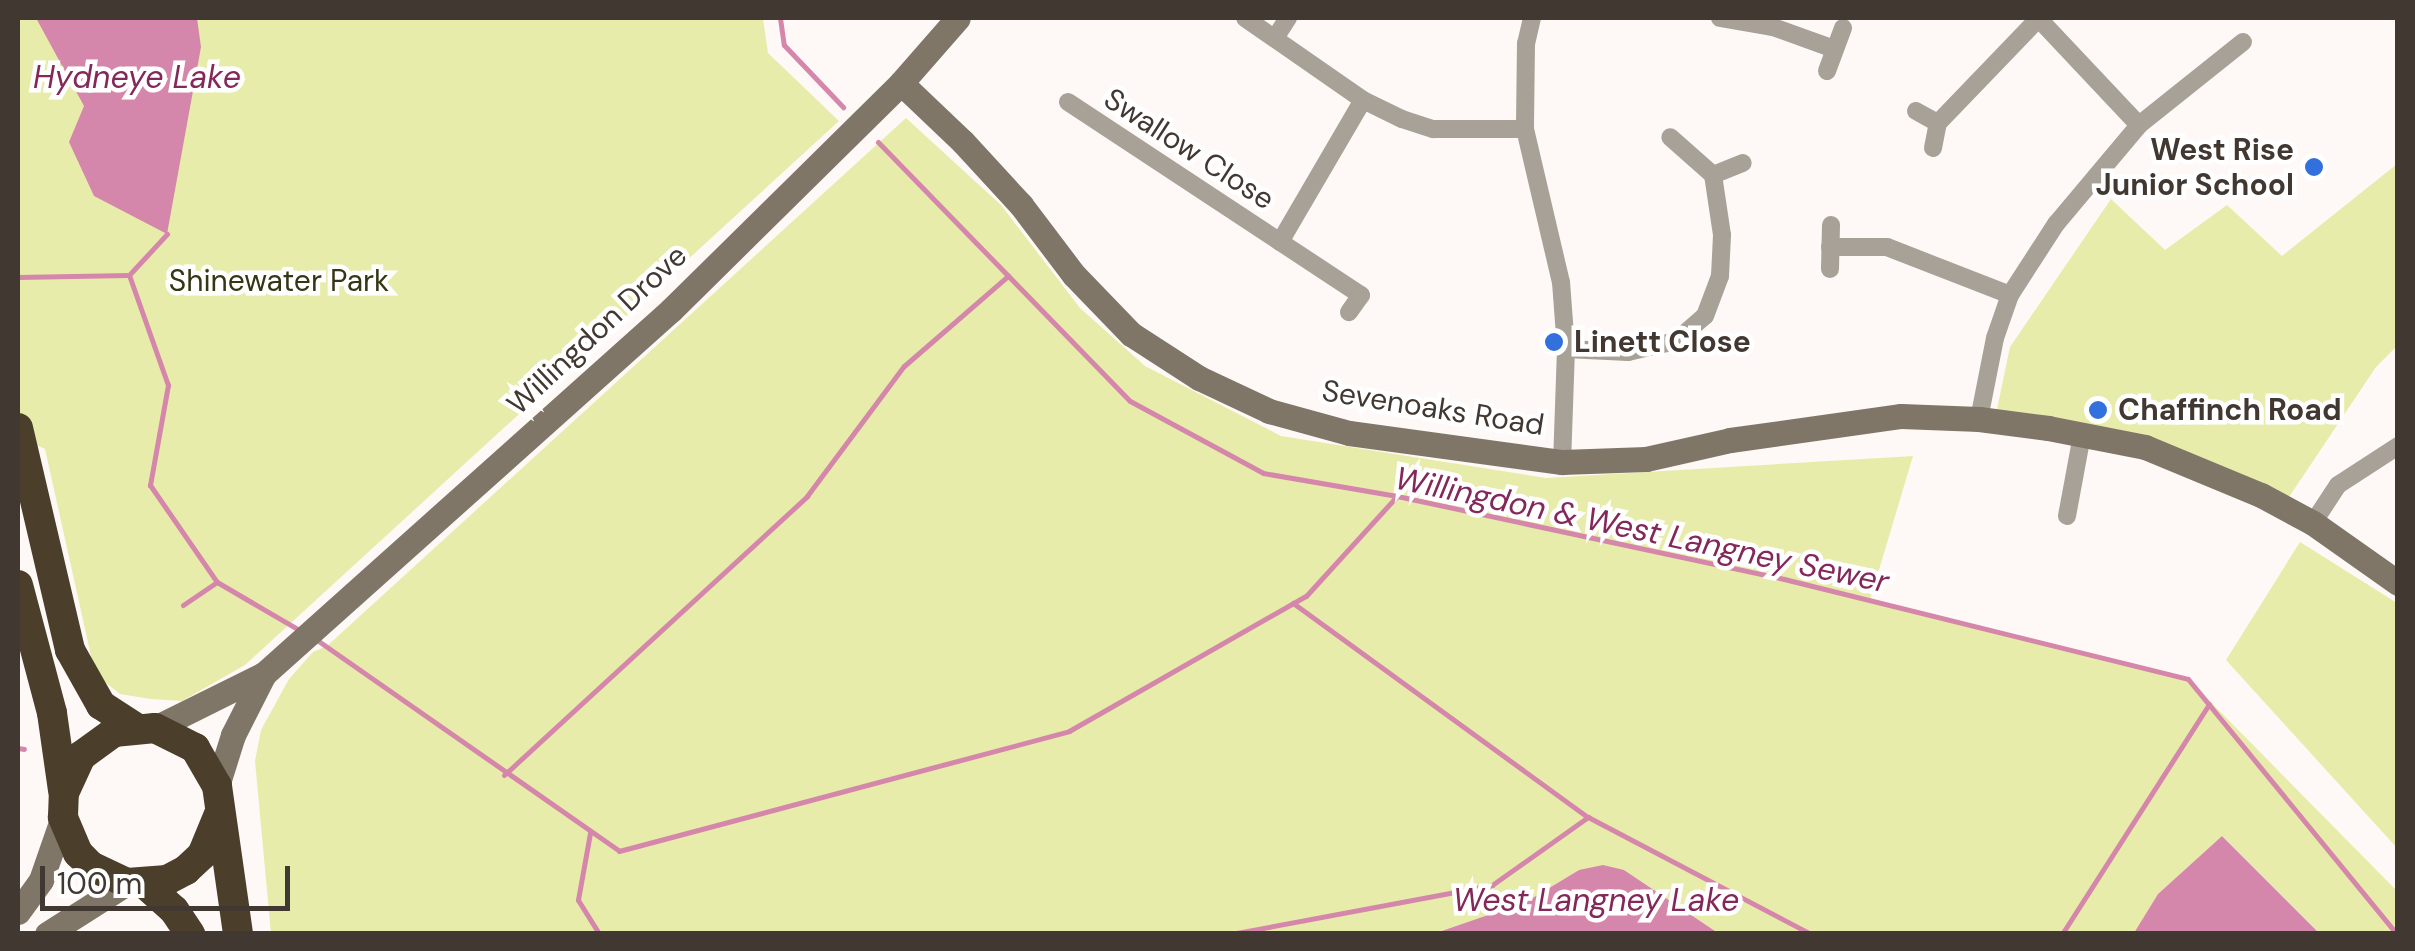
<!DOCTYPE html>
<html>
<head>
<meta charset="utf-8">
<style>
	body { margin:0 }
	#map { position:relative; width:2415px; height:951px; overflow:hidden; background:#fef9f6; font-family:"DM Sans",sans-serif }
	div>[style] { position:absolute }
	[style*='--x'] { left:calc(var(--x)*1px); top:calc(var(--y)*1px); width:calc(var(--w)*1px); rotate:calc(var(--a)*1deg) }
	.green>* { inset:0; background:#e8ecaa }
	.water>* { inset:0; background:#d587ab }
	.stream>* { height:5px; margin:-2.5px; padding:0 2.5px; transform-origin:2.5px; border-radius:2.5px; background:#d587ab }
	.street>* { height:18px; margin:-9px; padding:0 9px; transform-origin:9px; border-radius:9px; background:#a7a197 }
	.secondary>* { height:25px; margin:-12.5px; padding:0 12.5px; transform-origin:12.5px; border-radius:12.5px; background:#7f7668 }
	.highway>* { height:30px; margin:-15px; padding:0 15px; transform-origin:15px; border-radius:15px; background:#4b3f2c }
	.dots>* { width:28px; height:28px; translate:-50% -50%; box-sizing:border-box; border:5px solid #fff; border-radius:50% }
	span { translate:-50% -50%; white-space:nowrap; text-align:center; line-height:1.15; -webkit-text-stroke:9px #fff; paint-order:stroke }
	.street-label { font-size:30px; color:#423832 }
	.poi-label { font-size:30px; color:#423832; font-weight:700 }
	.right { translate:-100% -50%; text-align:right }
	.left { translate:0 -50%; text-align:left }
	.park-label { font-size:30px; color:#353613 }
	.water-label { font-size:32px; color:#832859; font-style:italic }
	.frame { position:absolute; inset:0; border:20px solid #423832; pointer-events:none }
	.scale { position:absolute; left:40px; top:866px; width:250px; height:45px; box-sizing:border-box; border:5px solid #423832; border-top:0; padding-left:12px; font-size:30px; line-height:35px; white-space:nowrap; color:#423832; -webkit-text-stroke:8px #fff; paint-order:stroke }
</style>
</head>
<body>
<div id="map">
	<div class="green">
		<div style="clip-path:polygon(18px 18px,763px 18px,768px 53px,839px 121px,245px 665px,182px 701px,151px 699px,120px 694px,95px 674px,45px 449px,18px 437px)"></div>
		<div style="clip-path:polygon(906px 118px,1001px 205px,1080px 308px,1145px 366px,1281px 436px,1546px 478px,1913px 456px,1870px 600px,2188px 679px,2398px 892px,2397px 933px,2319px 933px,2222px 836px,2158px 894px,2134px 934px,1718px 933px,1624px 870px,1579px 870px,1526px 902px,1443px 933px,271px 934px,255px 761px,261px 730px,289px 679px,313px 652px,327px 646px)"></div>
		<div style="clip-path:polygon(2397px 164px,2397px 346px,2376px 367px,2287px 500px,1997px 409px,2010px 347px,2111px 199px,2165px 250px,2227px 205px,2282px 256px)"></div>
		<div style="clip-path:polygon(2300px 542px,2397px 603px,2397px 848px,2226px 660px)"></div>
	</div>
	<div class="water">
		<div style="clip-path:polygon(36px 18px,197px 18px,201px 47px,167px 234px,94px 196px,69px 142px,84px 106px)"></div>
		<div style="clip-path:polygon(2222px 836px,2319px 933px,2134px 933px,2158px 894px)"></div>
		<div style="clip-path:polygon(1603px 865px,1624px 870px,1718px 933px,1436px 933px,1526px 902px,1579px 870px)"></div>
	</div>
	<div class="stream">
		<div style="--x:780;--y:18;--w:27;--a:82"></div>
		<div style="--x:784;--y:45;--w:86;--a:46.4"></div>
		<div style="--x:878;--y:142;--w:361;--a:45.8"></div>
		<div style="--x:1130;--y:401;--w:151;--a:28.4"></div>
		<div style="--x:1263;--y:473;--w:136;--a:9.7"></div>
		<div style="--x:1397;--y:496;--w:396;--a:12.1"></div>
		<div style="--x:1784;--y:579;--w:416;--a:13.9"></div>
		<div style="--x:2188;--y:679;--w:330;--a:50.7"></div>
		<div style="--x:129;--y:275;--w:117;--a:70.5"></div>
		<div style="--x:168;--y:385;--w:102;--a:100.2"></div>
		<div style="--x:150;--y:485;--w:118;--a:55.4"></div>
		<div style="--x:217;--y:582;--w:95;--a:30.3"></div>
		<div style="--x:129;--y:275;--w:56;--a:-47.2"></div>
		<div style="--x:18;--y:277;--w:111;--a:-1"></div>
		<div style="--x:1293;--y:603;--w:364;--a:36"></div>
		<div style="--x:1588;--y:817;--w:252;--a:27.7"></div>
		<div style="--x:183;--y:605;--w:41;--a:-34.1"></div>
		<div style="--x:317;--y:640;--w:368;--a:34.9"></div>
		<div style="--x:619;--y:851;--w:466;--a:-14.9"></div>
		<div style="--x:1069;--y:731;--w:273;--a:-29.7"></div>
		<div style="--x:1306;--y:596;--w:135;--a:-47.7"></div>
		<div style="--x:18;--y:748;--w:6;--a:9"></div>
		<div style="--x:504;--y:775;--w:412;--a:-42.6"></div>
		<div style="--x:807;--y:496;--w:162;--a:-53.3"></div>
		<div style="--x:904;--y:366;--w:138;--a:-40.9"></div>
		<div style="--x:590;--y:833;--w:68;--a:100.2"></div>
		<div style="--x:578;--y:900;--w:40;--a:58"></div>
		<div style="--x:1231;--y:934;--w:266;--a:-10.6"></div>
		<div style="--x:1492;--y:885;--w:118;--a:-35.3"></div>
		<div style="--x:2062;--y:934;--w:273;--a:-57.4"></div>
	</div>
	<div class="street">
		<div style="--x:1245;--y:18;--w:144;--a:34.8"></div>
		<div style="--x:1363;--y:100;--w:43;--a:26"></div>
		<div style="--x:1402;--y:119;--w:33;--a:18"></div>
		<div style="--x:1433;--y:129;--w:92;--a:0"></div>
		<div style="--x:1532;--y:18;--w:26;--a:103"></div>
		<div style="--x:1526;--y:43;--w:86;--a:90.7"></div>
		<div style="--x:1525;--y:129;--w:157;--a:76.8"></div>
		<div style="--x:1561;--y:282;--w:67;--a:85.7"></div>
		<div style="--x:1566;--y:349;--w:113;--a:92"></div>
		<div style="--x:1720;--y:18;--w:54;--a:9.6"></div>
		<div style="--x:1773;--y:27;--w:65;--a:19.8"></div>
		<div style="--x:2038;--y:18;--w:147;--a:46.7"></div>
		<div style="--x:1275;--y:38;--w:24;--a:-57"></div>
		<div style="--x:1827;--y:71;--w:46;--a:-69.6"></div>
		<div style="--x:1068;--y:102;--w:351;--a:33.4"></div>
		<div style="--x:1361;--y:295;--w:21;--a:125"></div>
		<div style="--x:1916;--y:111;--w:25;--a:29"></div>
		<div style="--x:1933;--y:148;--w:25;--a:-79"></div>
		<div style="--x:1938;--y:123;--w:146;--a:-46.1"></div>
		<div style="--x:1713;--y:175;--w:32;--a:-22"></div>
		<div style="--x:1280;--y:242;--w:164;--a:-59.7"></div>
		<div style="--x:1830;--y:247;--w:57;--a:0"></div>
		<div style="--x:1887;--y:247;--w:132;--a:21.3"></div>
		<div style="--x:1830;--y:269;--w:44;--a:-88.7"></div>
		<div style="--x:1566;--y:349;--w:62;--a:2.8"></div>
		<div style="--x:1628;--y:352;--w:49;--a:-12.9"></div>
		<div style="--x:1676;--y:341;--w:38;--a:-41"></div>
		<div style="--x:1705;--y:316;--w:43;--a:-69.4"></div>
		<div style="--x:1720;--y:276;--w:41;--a:-87.2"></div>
		<div style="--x:1722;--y:235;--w:61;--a:-98.5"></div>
		<div style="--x:1713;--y:175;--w:57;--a:-138.5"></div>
		<div style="--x:1979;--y:419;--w:83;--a:-78.8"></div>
		<div style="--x:1995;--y:338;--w:46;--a:-70.8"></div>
		<div style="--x:2010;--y:295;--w:85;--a:-57.1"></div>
		<div style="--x:2056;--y:224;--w:129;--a:-50"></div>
		<div style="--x:2139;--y:125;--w:133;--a:-38.6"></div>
		<div style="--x:2067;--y:516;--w:82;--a:-79.5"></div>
		<div style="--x:2313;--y:523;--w:45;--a:-56.7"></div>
		<div style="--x:2338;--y:485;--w:72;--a:-33"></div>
	</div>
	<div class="secondary">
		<div style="--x:901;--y:83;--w:86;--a:43.6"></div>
		<div style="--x:963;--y:142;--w:86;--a:47.4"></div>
		<div style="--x:1021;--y:205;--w:88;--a:52.9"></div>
		<div style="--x:1074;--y:275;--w:82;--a:46"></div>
		<div style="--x:1131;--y:334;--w:81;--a:32.9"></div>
		<div style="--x:1199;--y:378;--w:77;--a:25.2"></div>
		<div style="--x:1269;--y:411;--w:83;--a:15.4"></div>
		<div style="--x:1349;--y:433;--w:215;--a:7.8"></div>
		<div style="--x:1562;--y:462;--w:84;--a:-2"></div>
		<div style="--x:1646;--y:459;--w:86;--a:-12.7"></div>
		<div style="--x:1730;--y:440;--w:173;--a:-8"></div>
		<div style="--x:1901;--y:416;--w:78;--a:2.2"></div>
		<div style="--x:1979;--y:419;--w:70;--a:7.4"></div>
		<div style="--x:2048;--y:428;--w:99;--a:11.1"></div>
		<div style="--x:2145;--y:447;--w:126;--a:22.5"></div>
		<div style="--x:2261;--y:495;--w:59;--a:28.3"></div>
		<div style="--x:2313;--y:523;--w:104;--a:35.2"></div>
		<div style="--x:155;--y:728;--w:122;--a:-26.4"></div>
		<div style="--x:264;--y:674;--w:546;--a:-41.81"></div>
		<div style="--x:671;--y:310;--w:323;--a:-44.6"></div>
		<div style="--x:901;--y:83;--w:86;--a:-48.8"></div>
		<div style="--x:217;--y:786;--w:53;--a:-72.6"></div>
		<div style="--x:233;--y:735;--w:68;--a:-63.1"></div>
		<div style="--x:18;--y:912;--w:39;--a:-54"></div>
		<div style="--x:41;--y:880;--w:67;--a:-70.8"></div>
		<div style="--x:47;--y:934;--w:95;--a:-32.5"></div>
	</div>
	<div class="highway">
		<div style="--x:18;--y:428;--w:228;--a:76.8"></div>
		<div style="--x:70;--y:650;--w:63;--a:60.6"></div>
		<div style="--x:101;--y:705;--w:40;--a:32.9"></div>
		<div style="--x:18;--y:585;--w:132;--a:75.1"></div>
		<div style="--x:52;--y:713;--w:78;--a:81.9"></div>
		<div style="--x:219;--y:814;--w:44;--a:112.5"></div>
		<div style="--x:202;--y:855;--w:22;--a:137"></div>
		<div style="--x:186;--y:870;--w:21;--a:152"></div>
		<div style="--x:167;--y:880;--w:40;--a:175.7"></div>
		<div style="--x:127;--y:883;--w:38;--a:-155"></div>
		<div style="--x:92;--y:867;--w:20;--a:-135"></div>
		<div style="--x:78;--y:853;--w:39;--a:-113"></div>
		<div style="--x:63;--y:817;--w:24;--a:-88"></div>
		<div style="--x:64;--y:793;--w:41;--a:-65.3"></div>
		<div style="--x:81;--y:756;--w:41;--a:-36"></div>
		<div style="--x:114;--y:732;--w:41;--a:-5.6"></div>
		<div style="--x:155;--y:728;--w:45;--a:26.6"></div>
		<div style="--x:195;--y:748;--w:44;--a:59.9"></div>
		<div style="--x:217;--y:786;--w:149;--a:81.9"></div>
		<div style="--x:145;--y:884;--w:39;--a:42"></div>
		<div style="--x:174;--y:910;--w:29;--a:56"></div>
	</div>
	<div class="dots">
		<div style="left:2314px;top:167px;background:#3270de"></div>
		<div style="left:1554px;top:342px;background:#3270de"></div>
		<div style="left:2098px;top:410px;background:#3270de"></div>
	</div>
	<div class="street-label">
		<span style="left:1189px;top:149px;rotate:33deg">Swallow Close</span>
		<span style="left:597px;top:330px;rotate:-43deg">Willingdon Drove</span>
		<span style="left:1433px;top:408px;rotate:9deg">Sevenoaks Road</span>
	</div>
	<div class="poi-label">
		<span class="right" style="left:2294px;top:167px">West Rise<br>Junior School</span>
		<span class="left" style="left:1574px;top:342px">Linett Close</span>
		<span class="left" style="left:2118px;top:410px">Chaffinch Road</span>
	</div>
	<div class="park-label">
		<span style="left:279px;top:281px">Shinewater Park</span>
	</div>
	<div class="water-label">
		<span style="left:137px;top:77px">Hydneye Lake</span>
		<span style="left:1642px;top:530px;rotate:12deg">Willingdon &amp; West Langney Sewer</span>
		<span style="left:1596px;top:900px">West Langney Lake</span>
	</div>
	<div class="frame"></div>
	<div class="scale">100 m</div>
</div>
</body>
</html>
